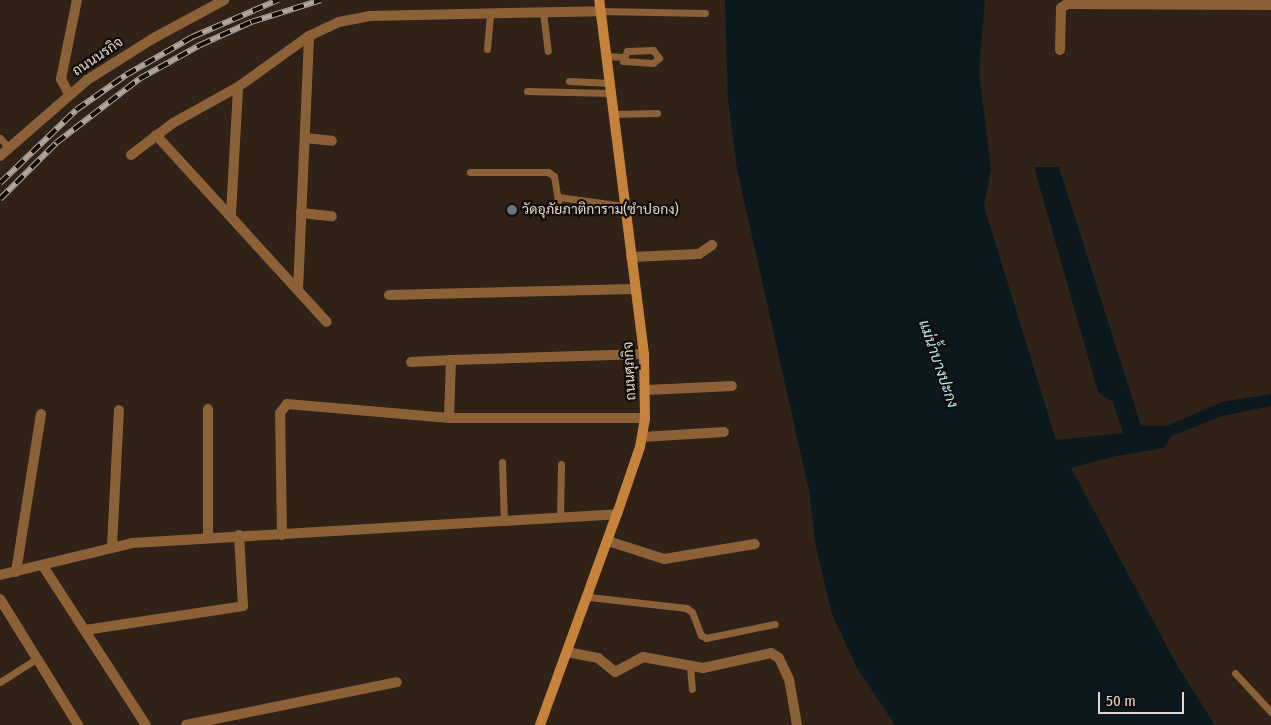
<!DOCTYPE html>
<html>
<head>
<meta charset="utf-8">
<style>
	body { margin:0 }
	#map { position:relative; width:1271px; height:725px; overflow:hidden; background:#302217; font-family:"Fira Sans Condensed",Sarabun,sans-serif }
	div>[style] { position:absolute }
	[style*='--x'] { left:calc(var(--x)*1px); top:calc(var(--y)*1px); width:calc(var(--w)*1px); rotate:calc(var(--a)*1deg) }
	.water>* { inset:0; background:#0b191f }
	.service>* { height:7px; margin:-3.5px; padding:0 3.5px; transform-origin:3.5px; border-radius:3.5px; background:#8c6138 }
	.minor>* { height:10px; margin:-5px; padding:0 5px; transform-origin:5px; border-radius:5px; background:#8c6138 }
	.secondary>* { height:10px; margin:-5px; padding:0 5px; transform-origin:5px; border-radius:5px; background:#c7823b }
	.rail>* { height:5.5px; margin-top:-2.75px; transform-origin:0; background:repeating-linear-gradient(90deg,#130d08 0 11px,#b1a69e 0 22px); box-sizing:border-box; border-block:1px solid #b1a69e }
	.dots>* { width:14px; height:14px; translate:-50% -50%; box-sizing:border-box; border:2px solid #130d08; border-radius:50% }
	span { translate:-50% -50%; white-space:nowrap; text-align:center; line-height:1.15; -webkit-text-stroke:4.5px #130d08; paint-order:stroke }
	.street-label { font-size:14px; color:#e1d7d0 }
	.poi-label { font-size:14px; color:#e1d7d0 }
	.left { translate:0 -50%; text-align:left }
	.water-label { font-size:15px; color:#b4e7fc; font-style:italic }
	.scale { position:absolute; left:1098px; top:692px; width:86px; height:22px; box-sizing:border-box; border:2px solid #e1d7d0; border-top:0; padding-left:6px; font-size:15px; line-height:18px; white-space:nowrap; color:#e1d7d0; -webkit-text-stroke:4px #130d08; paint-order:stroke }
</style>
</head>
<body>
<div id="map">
	<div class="water">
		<div style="clip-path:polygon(725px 0,985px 0,979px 72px,991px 169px,984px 206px,1056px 440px,1123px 433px,1113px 402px,1098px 392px,1034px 167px,1059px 167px,1141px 426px,1167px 426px,1222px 402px,1271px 394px,1271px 406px,1222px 416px,1172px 436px,1164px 448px,1116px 456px,1071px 468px,1178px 667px,1215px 725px,895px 725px,857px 668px,832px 614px,816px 547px,809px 491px,737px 169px,728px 100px)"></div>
	</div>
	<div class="service">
		<div style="--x:601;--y:11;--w:104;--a:1.1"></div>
		<div style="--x:543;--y:12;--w:39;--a:83"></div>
		<div style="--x:487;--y:49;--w:36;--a:-85"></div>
		<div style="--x:653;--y:50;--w:10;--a:53"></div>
		<div style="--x:659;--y:58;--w:8;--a:140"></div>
		<div style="--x:653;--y:63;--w:30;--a:-176"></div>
		<div style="--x:623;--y:61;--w:11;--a:-68"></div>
		<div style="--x:627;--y:51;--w:26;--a:-2"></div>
		<div style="--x:606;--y:56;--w:17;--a:3"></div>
		<div style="--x:569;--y:81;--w:41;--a:2.8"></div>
		<div style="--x:527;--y:91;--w:84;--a:1.4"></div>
		<div style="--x:614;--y:114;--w:43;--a:-1.3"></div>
		<div style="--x:0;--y:138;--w:12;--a:48"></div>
		<div style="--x:470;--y:172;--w:78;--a:0"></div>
		<div style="--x:548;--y:172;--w:7;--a:34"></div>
		<div style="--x:554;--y:176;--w:36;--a:81"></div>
		<div style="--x:558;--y:197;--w:68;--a:7.7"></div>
		<div style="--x:502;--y:462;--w:60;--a:88.1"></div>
		<div style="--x:560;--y:518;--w:54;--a:-88.9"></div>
		<div style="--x:589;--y:597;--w:98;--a:6.5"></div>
		<div style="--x:686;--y:608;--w:7;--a:34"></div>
		<div style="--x:692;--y:612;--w:25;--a:69"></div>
		<div style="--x:701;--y:635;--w:6;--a:31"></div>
		<div style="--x:706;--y:638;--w:70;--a:-11.5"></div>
		<div style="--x:690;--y:667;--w:22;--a:85"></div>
		<div style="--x:1235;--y:673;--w:53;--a:47.3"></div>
		<div style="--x:0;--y:682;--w:43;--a:-32.6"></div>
	</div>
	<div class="minor">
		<div style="--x:1060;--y:50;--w:42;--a:-88.6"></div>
		<div style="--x:1061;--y:8;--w:7;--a:-34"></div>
		<div style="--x:1067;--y:4;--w:204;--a:0.3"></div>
		<div style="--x:69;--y:94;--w:17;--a:-118"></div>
		<div style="--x:61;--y:79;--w:81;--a:-78.6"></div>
		<div style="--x:156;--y:135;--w:253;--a:47.6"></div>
		<div style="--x:305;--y:138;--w:27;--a:6"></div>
		<div style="--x:131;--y:155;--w:53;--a:-37.3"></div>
		<div style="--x:173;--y:123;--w:74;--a:-29"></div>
		<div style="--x:238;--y:87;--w:87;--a:-35.7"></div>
		<div style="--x:309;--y:36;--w:33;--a:-25"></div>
		<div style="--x:339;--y:22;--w:31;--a:-11"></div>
		<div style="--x:369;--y:16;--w:232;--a:-1.2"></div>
		<div style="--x:0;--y:156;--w:116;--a:-41.1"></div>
		<div style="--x:87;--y:80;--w:77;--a:-32.2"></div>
		<div style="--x:152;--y:39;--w:82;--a:-28.4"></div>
		<div style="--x:301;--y:213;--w:31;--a:6"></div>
		<div style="--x:231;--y:214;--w:127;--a:-86.8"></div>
		<div style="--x:631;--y:257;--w:68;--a:-2.5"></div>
		<div style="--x:699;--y:254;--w:16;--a:-35"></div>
		<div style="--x:298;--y:290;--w:254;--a:-87.5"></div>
		<div style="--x:389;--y:295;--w:246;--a:-1.4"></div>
		<div style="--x:451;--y:360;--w:193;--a:-1.8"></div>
		<div style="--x:411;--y:362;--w:40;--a:-2.9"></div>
		<div style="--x:451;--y:360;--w:58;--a:92"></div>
		<div style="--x:647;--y:390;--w:85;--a:-2.7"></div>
		<div style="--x:642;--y:437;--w:82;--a:-3.5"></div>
		<div style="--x:282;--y:535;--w:122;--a:-90.9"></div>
		<div style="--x:280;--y:413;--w:11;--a:-52"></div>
		<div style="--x:287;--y:404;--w:163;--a:4.9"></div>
		<div style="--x:449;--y:418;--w:196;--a:0"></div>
		<div style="--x:208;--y:536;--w:127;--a:-90"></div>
		<div style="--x:608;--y:541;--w:59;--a:17.8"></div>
		<div style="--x:664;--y:559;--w:92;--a:-9.4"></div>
		<div style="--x:112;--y:547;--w:137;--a:-87.1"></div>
		<div style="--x:43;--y:566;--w:189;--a:57.1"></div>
		<div style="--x:16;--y:572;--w:160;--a:-81"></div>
		<div style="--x:0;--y:575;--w:136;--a:-13.6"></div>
		<div style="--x:132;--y:543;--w:486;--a:-3.4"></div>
		<div style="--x:0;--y:599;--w:148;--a:58.2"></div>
		<div style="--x:85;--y:630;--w:160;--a:-8.6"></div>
		<div style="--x:243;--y:606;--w:71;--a:-93.2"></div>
		<div style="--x:567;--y:652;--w:32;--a:11"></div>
		<div style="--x:598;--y:658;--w:22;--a:39"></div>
		<div style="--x:615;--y:672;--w:32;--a:-28"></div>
		<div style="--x:643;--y:657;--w:61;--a:10.4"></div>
		<div style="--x:703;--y:668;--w:70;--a:-12.4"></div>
		<div style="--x:771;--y:653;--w:9;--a:32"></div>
		<div style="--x:779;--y:658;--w:23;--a:65"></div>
		<div style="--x:789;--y:679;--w:47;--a:80.1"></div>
		<div style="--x:186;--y:725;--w:215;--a:-11.5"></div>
	</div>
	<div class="secondary">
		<div style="--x:540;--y:725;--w:225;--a:-70"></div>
		<div style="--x:617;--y:514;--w:71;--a:-71.1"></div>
		<div style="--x:640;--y:447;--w:29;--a:-80"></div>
		<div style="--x:645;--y:418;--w:64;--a:-90.9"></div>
		<div style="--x:644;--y:354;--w:357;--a:-97.2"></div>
	</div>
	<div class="rail">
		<div style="--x:0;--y:183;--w:105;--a:-43.8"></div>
		<div style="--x:76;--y:110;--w:61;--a:-35"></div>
		<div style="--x:126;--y:75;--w:76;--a:-29.9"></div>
		<div style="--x:192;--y:37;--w:94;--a:-23.3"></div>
		<div style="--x:0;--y:199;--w:79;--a:-45"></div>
		<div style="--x:56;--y:143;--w:105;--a:-37.6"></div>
		<div style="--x:139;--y:79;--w:70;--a:-29.1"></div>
		<div style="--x:200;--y:45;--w:56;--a:-24.3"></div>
		<div style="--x:251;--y:22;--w:73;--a:-17.4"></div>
	</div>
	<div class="dots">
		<div style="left:512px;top:210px;background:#6b7280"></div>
	</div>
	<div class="street-label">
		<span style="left:98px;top:57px;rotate:-34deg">ถนนนรกิจ</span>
		<span style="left:630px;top:371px;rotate:-93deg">ถนนศุภกิจ</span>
	</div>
	<div class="poi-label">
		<span class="left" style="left:522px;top:210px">วัดอุภัยภาติการาม(ซำปอกง)</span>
	</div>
	<div class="water-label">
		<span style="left:938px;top:364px;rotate:71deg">แม่น้ำบางปะกง</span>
	</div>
	<div class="scale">50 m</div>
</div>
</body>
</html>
